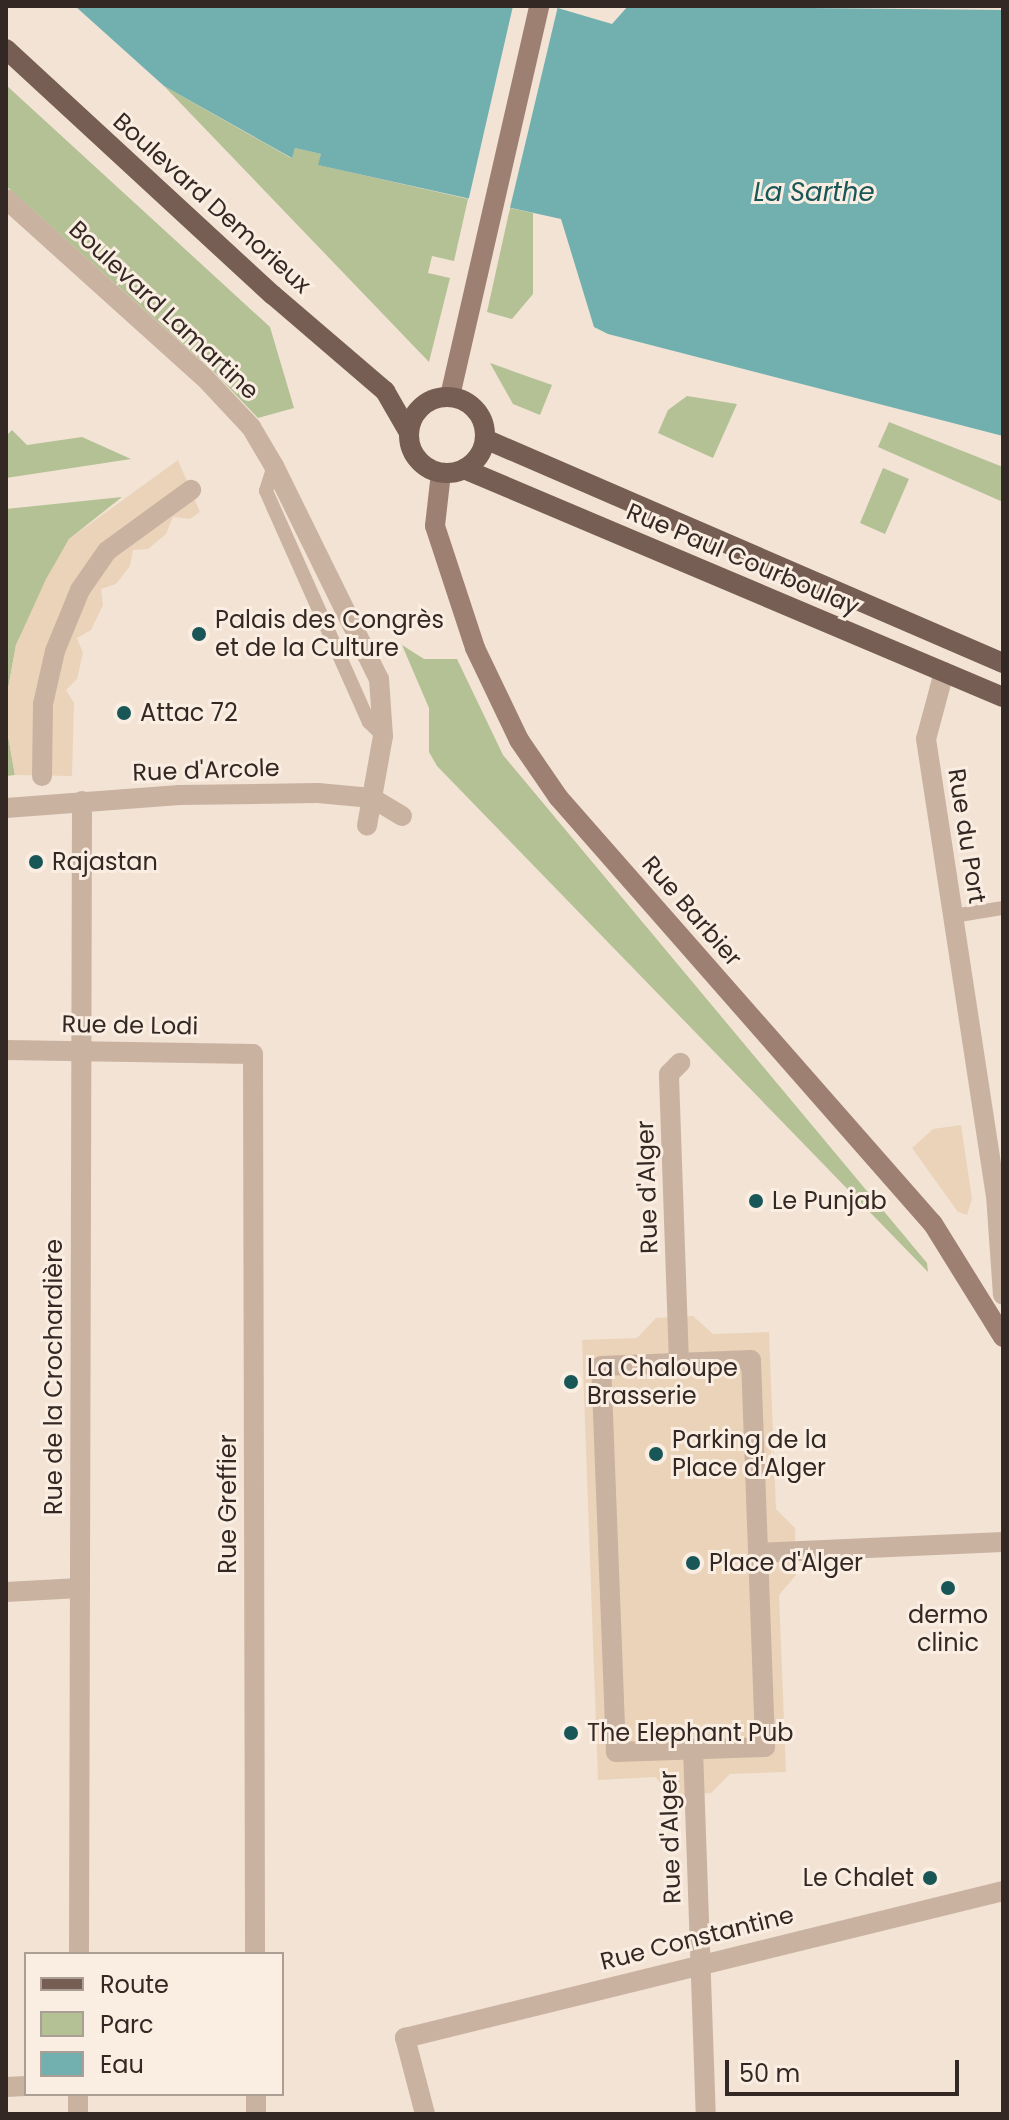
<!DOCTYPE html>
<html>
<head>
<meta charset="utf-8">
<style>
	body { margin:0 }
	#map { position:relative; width:1009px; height:2120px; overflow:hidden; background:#f2e3d5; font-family:Poppins,sans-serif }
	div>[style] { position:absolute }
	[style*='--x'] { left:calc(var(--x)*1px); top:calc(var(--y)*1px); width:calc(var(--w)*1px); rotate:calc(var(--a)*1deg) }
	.green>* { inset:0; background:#b4c195 }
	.plaza>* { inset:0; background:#ebd3ba }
	.water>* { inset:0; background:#72b0b0 }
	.pier>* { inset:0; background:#f2e3d5 }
	.service>* { height:14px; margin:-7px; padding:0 7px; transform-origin:7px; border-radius:7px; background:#cab2a1 }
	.pedestrian>* { height:20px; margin:-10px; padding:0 10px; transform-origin:10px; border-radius:10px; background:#cab2a1 }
	.minor>* { height:20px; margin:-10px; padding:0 10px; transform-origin:10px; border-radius:10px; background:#cab2a1 }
	.secondary>* { height:20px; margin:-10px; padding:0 10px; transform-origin:10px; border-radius:10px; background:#9e8072 }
	.primary>* { height:20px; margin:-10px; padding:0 10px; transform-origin:10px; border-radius:10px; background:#775e54 }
	.primary>.ring { margin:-10px; padding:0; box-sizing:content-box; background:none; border:20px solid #775e54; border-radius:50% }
	.dots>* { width:22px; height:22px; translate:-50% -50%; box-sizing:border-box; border:4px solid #faede1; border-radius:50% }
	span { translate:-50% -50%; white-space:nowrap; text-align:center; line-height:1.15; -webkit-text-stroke:6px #faede1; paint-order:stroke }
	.street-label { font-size:24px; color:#342824 }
	.poi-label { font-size:24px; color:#342824 }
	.left { translate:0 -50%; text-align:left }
	.right { translate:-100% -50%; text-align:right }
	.water-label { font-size:26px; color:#185657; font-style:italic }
	.frame { position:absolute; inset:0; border:8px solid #342824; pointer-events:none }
	.legend { position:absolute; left:24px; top:1952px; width:260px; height:144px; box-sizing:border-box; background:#faede1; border:2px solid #ab9e95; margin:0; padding:10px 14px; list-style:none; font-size:24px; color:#342824 }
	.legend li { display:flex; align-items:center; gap:16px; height:40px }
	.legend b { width:40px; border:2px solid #ab9e95 }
	.scale { position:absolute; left:725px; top:2060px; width:234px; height:36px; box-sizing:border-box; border:4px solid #342824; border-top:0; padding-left:10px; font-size:24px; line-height:28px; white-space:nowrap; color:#342824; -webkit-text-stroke:6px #faede1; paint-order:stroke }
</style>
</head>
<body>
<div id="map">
	<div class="green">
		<div style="clip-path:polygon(6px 85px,270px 327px,294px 408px,258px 418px,216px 374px,6px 186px)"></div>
		<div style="clip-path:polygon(164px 86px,291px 158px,295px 148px,321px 154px,319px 165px,468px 199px,454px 261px,432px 256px,428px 273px,450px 278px,429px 362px)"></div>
		<div style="clip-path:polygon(510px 208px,533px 213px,533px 294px,512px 319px,487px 312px)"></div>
		<div style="clip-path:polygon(490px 363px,552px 385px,540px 415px,513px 404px)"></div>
		<div style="clip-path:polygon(687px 396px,737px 404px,713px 458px,658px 433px,668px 410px)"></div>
		<div style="clip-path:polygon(889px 422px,1003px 467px,1003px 502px,878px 447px)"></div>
		<div style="clip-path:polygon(12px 430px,27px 445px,82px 437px,131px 459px,6px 478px,6px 436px)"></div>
		<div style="clip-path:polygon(883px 468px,909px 479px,885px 534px,860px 523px)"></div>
		<div style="clip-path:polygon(122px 497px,69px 539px,16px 645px,8px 689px,8px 736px,15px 775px,6px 776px,6px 509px)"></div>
		<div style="clip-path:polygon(402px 645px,424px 659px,457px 659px,503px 755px,927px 1263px,928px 1272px,437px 766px,429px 752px,429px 708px)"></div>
	</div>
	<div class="plaza">
		<div style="clip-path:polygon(178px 460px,200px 512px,190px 519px,173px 517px,166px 534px,148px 549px,133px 550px,130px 566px,116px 584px,101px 589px,103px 605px,91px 630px,77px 638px,83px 653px,77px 679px,66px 690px,74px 703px,72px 776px,15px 775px,8px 736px,8px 689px,16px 645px,46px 579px,69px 539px)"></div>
		<div style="clip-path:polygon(961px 1125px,972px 1199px,967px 1215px,958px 1212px,912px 1148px,933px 1129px)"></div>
		<div style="clip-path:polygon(693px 1316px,713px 1334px,769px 1332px,776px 1509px,795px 1528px,796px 1575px,779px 1595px,786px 1772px,730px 1774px,711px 1793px,675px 1796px,655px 1777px,598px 1780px,582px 1340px,637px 1338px,656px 1318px)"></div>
	</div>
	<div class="water">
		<div style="clip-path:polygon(75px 6px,551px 6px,612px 24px,628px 6px,1003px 10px,1003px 436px,608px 334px,594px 327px,561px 219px,318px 165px,321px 154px,295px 148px,292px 158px,164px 86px)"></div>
	</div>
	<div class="pier">
		<div style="clip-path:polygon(513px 6px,558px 6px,509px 212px,468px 202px)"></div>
	</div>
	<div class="service">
		<div style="--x:274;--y:466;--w:26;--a:108"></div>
		<div style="--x:266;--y:491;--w:253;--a:66"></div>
		<div style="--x:369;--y:722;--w:20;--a:45"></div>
		<div style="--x:953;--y:916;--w:51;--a:-9.1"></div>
	</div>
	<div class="pedestrian">
		<div style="--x:42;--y:776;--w:72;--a:-89.2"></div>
		<div style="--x:43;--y:704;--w:54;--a:-77.2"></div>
		<div style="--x:55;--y:651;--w:66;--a:-67.7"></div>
		<div style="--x:80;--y:590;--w:47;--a:-55.3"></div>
		<div style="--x:107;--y:551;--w:104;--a:-36"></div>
	</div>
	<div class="minor">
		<div style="--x:6;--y:199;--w:266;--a:42"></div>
		<div style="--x:204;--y:377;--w:69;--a:46.8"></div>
		<div style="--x:251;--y:427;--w:45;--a:59.5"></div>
		<div style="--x:274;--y:466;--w:237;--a:63.8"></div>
		<div style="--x:379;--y:679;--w:57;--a:86"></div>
		<div style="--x:383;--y:736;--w:91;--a:100.1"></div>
		<div style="--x:944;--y:672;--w:69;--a:105"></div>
		<div style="--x:926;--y:739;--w:461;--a:81.3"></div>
		<div style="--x:996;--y:1195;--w:100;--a:86"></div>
		<div style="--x:6;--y:808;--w:174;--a:-4.3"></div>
		<div style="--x:180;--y:795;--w:138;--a:-0.8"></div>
		<div style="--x:318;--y:793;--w:54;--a:5.3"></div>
		<div style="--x:372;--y:798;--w:35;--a:31"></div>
		<div style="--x:6;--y:1050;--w:247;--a:0.9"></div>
		<div style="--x:253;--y:1054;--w:900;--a:89.87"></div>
		<div style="--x:751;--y:1360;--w:387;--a:87.9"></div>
		<div style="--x:765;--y:1747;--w:149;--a:178.1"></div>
		<div style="--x:616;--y:1752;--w:386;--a:-92.2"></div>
		<div style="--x:601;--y:1366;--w:150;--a:-2.3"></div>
		<div style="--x:679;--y:1363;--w:289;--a:-92"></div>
		<div style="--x:669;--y:1074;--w:16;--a:-45"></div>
		<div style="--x:758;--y:1553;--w:245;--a:-2.6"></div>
		<div style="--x:6;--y:1592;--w:74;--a:-3.1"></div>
		<div style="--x:693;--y:1749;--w:365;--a:88"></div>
		<div style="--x:79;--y:1954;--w:1153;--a:-89.85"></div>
		<div style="--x:6;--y:2087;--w:20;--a:-3"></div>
		<div style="--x:256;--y:2094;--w:20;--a:90"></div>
		<div style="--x:78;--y:2114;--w:20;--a:-90"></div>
		<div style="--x:425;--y:2114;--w:79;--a:-104.7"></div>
		<div style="--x:405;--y:2038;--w:616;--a:-13.81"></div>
	</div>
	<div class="secondary">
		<div style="--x:450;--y:396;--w:400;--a:-77.1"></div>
		<div style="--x:441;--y:473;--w:53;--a:96.5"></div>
		<div style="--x:435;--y:526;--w:128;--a:71.8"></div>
		<div style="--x:475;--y:648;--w:102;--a:64.4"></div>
		<div style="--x:519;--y:740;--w:69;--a:55.6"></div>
		<div style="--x:558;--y:797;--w:568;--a:48.71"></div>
		<div style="--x:933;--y:1224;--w:133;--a:58.2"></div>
	</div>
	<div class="primary">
		<div style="--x:6;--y:49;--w:363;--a:42.7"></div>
		<div style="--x:273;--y:295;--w:148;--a:40.6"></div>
		<div style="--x:385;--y:391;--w:46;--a:60.1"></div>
		<div class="ring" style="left:409px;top:397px;width:56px;height:56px"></div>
		<div style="--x:485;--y:439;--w:564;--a:23.39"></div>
		<div style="--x:464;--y:469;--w:585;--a:22.93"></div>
	</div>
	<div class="dots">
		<div style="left:199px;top:634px;background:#185657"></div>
		<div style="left:124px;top:713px;background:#185657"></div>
		<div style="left:36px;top:862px;background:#185657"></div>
		<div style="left:756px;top:1201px;background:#185657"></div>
		<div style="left:571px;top:1382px;background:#185657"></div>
		<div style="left:656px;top:1454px;background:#185657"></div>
		<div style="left:693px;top:1563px;background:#185657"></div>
		<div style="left:948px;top:1588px;background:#185657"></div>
		<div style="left:571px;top:1733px;background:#185657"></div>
		<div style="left:930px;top:1878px;background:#185657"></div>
	</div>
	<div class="street-label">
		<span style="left:212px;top:203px;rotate:42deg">Boulevard Demorieux</span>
		<span style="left:164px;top:310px;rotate:43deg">Boulevard Lamartine</span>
		<span style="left:743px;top:559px;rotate:23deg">Rue Paul Courboulay</span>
		<span style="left:206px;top:770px;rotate:-2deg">Rue d'Arcole</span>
		<span style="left:967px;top:836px;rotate:81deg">Rue du Port</span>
		<span style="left:692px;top:911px;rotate:49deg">Rue Barbier</span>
		<span style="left:130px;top:1025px;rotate:1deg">Rue de Lodi</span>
		<span style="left:647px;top:1187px;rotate:-92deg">Rue d'Alger</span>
		<span style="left:54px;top:1377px;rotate:-90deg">Rue de la Crochardière</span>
		<span style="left:228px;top:1504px;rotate:-90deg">Rue Greffier</span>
		<span style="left:670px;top:1837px;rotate:-92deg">Rue d'Alger</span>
		<span style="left:697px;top:1938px;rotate:-14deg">Rue Constantine</span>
	</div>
	<div class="poi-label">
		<span class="left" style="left:215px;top:634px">Palais des Congrès<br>et de la Culture</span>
		<span class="left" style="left:140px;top:713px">Attac 72</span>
		<span class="left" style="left:52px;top:862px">Rajastan</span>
		<span class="left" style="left:772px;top:1201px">Le Punjab</span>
		<span class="left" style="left:587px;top:1382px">La Chaloupe<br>Brasserie</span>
		<span class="left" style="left:672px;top:1454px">Parking de la<br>Place d'Alger</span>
		<span class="left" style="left:709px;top:1563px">Place d'Alger</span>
		<span style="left:948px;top:1629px">dermo<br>clinic</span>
		<span class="left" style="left:587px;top:1733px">The Elephant Pub</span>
		<span class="right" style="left:914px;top:1878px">Le Chalet</span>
	</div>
	<div class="water-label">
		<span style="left:814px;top:193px">La Sarthe</span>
	</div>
	<div class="frame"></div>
	<ul class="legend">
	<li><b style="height:10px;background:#775e54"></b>Route</li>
	<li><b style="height:22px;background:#b4c195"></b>Parc</li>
	<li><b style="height:22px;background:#72b0b0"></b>Eau</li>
	</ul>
	<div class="scale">50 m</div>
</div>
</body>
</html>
